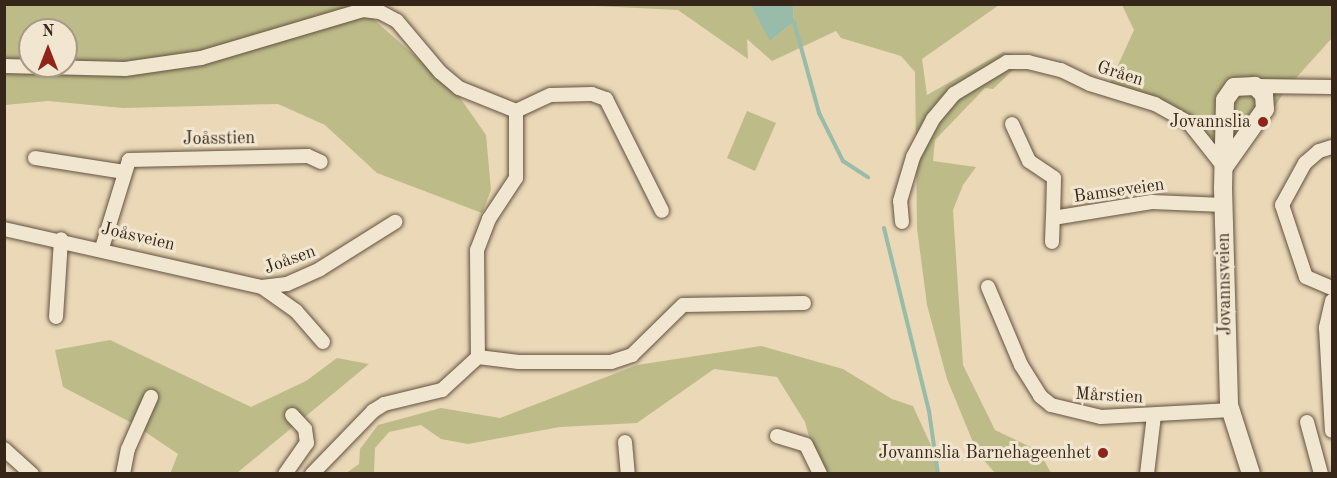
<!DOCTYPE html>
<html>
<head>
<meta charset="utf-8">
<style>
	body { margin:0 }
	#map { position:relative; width:1337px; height:478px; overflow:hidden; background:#ead8b7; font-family:"Old Standard TT",serif }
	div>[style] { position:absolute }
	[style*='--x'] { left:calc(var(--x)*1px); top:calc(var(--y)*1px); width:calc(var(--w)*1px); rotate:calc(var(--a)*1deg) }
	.green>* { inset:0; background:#bdbc89 }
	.water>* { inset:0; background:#99bba9 }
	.stream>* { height:4px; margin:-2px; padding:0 2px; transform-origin:2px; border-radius:2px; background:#99bba9 }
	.roads { filter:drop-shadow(0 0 2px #635240) drop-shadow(0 0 2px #635240) }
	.minor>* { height:14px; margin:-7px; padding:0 7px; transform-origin:7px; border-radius:7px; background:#f1e6d0 }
	.tertiary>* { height:18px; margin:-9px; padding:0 9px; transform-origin:9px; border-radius:9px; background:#f1e6d0 }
	.dots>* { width:16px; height:16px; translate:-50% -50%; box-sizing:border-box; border:3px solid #f1e6d0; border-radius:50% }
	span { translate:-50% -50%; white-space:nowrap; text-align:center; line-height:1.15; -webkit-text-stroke:6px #f1e6d0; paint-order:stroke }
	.street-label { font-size:18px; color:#362619 }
	.poi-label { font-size:18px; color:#362619 }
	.right { translate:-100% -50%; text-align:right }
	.frame { position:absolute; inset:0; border:6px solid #362619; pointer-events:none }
	.north { position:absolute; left:18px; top:18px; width:60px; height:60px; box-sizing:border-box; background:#f1e6d0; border:2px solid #a69987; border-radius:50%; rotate:0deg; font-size:16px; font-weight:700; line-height:24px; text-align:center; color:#362619 }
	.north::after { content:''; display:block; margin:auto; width:21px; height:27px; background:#8f2418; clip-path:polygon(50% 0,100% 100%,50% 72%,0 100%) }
</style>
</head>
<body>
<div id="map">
	<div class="green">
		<div style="clip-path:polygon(848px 4px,999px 5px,922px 59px,927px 95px,1003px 52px,1033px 60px,1012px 71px,993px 89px,985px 88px,935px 140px,933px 161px,976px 167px,963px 185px,953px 210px,963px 365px,995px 430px,1039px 451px,1051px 473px,995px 473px,977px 452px,947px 379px,927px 305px,917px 228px,915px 72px,901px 56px,841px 38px,836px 31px,772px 61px,747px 39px,748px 59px,678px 10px,575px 5px,751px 5px,771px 40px,794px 22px,793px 5px)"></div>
		<div style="clip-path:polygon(evenodd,4px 5px,382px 5px,371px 17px,456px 92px,486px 135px,491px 190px,482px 213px,377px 173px,325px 125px,278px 104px,123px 108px,48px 101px,5px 105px,4px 5px,30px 30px,66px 30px,66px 66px,30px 66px,30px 30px)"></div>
		<div style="clip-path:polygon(1122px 5px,1332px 5px,1332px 38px,1287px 88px,1244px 154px,1109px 85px,1134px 30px)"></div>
		<div style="clip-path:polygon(747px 111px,776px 123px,755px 171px,727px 158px)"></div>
		<div style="clip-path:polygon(110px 340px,251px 407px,306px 381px,337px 358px,369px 364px,237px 473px,170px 474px,178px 454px,132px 423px,63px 387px,55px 350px)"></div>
		<div style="clip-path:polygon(761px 346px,843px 369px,892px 399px,913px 406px,934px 452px,937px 473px,819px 473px,805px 422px,777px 377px,714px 369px,637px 423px,560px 427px,468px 444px,441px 439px,421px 425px,389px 432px,375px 448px,374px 473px,345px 474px,359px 464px,360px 449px,378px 425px,441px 408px,500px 418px,637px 365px)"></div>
	</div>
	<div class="water">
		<div style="clip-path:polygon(751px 5px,793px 5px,794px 22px,770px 41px)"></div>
	</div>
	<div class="stream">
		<div style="--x:794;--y:22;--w:94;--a:74.6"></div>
		<div style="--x:819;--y:113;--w:54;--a:63.4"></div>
		<div style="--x:843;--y:161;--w:30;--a:33"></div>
		<div style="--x:884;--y:228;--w:188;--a:76.2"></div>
		<div style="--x:929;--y:411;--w:64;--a:81.9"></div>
	</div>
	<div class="roads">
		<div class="minor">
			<div style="--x:4;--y:66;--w:121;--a:1.4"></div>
			<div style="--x:125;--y:69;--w:77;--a:-8.2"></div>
			<div style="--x:201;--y:58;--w:169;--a:-16.5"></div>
			<div style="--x:363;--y:10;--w:17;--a:7"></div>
			<div style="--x:380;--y:12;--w:19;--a:28"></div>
			<div style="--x:397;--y:21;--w:67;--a:49.9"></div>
			<div style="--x:440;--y:72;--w:25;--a:40"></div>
			<div style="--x:459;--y:88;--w:61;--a:22"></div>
			<div style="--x:516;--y:111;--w:67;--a:90"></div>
			<div style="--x:516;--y:178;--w:49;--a:123.4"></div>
			<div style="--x:489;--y:219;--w:33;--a:111"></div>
			<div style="--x:477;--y:250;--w:107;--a:89.5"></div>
			<div style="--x:1255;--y:86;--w:77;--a:0.7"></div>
			<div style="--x:516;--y:111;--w:38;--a:-25"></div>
			<div style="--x:551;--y:95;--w:41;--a:-1.4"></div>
			<div style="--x:592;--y:94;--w:15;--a:20"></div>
			<div style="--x:606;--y:99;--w:125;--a:63.4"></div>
			<div style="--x:1012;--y:124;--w:41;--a:65.3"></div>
			<div style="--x:1029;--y:161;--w:30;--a:34"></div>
			<div style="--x:1054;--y:178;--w:40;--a:91.4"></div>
			<div style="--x:1053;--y:218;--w:100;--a:-9.2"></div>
			<div style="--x:1152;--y:202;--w:72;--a:2.4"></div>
			<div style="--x:1332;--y:147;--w:14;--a:163"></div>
			<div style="--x:1319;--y:151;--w:18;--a:139"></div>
			<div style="--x:1305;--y:163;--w:48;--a:118.7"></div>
			<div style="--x:1282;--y:205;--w:76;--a:71.6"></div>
			<div style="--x:1306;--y:277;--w:28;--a:23"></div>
			<div style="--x:35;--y:158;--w:90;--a:8.9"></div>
			<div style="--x:902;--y:222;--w:21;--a:-95"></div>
			<div style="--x:900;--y:201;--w:46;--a:-73.5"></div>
			<div style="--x:913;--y:157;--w:43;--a:-62.2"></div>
			<div style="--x:933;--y:119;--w:33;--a:-50"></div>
			<div style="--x:954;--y:94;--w:62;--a:-31.1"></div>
			<div style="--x:1007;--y:62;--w:21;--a:0"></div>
			<div style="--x:1028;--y:62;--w:34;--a:14"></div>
			<div style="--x:1061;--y:70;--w:32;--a:26"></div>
			<div style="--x:1090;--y:84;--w:68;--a:17.1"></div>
			<div style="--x:1155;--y:104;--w:39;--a:29"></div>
			<div style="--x:1189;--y:123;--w:56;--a:51.5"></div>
			<div style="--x:4;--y:229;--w:264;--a:12.7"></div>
			<div style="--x:262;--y:287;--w:42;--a:35.2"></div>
			<div style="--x:296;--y:311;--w:41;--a:48.9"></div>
			<div style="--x:1052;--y:242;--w:24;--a:-88"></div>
			<div style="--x:102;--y:248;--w:92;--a:-72.9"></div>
			<div style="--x:129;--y:160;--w:179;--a:-1.3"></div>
			<div style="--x:308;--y:156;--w:14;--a:25"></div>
			<div style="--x:262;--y:287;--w:25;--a:-7"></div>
			<div style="--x:287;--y:284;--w:36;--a:-24"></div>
			<div style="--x:320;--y:269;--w:89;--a:-32.1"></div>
			<div style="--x:988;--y:287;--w:85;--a:67.1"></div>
			<div style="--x:1021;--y:365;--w:36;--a:58"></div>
			<div style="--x:1040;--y:396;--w:14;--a:39"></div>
			<div style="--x:1051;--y:405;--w:51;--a:13.5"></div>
			<div style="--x:1101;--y:417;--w:130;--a:-3.1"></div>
			<div style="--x:1332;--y:301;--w:28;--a:103"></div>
			<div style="--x:1326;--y:328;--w:103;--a:86.7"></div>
			<div style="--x:56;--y:317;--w:78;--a:-86.3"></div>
			<div style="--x:478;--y:357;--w:41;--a:7"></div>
			<div style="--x:519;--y:362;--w:92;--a:0"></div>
			<div style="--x:611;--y:362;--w:22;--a:-18"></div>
			<div style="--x:632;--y:355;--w:71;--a:-44.4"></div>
			<div style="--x:683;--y:305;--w:121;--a:-0.9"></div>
			<div style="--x:1307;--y:422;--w:54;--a:74.9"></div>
			<div style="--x:777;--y:436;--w:30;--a:17"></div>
			<div style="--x:806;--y:445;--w:32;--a:64"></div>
			<div style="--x:625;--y:442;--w:32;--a:85"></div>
			<div style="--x:4;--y:449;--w:38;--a:42"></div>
			<div style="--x:123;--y:474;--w:25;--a:-79"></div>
			<div style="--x:128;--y:449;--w:57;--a:-66.1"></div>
			<div style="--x:285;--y:474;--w:38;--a:-55"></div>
			<div style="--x:307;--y:443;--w:14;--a:-98"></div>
			<div style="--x:305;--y:429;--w:19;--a:-133"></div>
			<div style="--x:312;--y:474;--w:88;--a:-45.9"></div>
			<div style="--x:373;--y:411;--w:13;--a:-32"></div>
			<div style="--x:384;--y:404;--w:60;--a:-13.6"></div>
			<div style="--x:442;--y:390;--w:49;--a:-42.5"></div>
			<div style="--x:1147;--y:474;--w:59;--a:-83.2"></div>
		</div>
		<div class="tertiary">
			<div style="--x:1224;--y:167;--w:71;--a:-54.7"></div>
			<div style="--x:1265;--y:109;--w:14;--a:-94"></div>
			<div style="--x:1264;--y:95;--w:13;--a:-135"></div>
			<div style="--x:1255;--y:86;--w:21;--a:177"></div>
			<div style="--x:1234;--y:87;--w:16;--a:125"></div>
			<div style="--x:1225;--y:100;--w:88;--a:91.3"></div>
			<div style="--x:1223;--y:188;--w:217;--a:88.4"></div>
			<div style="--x:1229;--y:405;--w:72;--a:72.3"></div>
		</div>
	</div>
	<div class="dots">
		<div style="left:1263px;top:122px;background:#8f2418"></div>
		<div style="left:1103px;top:453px;background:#8f2418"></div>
	</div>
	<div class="street-label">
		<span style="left:1120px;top:74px;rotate:17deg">Gråen</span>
		<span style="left:219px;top:139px;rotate:-1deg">Joåsstien</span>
		<span style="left:1119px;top:191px;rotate:-8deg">Bamseveien</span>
		<span style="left:138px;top:237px;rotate:13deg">Joåsveien</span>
		<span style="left:290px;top:260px;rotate:-20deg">Joåsen</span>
		<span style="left:1225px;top:284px;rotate:-91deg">Jovannsveien</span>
		<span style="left:1109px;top:396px;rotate:3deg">Mårstien</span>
	</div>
	<div class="poi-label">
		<span class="right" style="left:1251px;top:122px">Jovannslia</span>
		<span class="right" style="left:1091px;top:453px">Jovannslia Barnehageenhet</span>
	</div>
	<div class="frame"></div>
	<div class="north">N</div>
</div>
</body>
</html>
